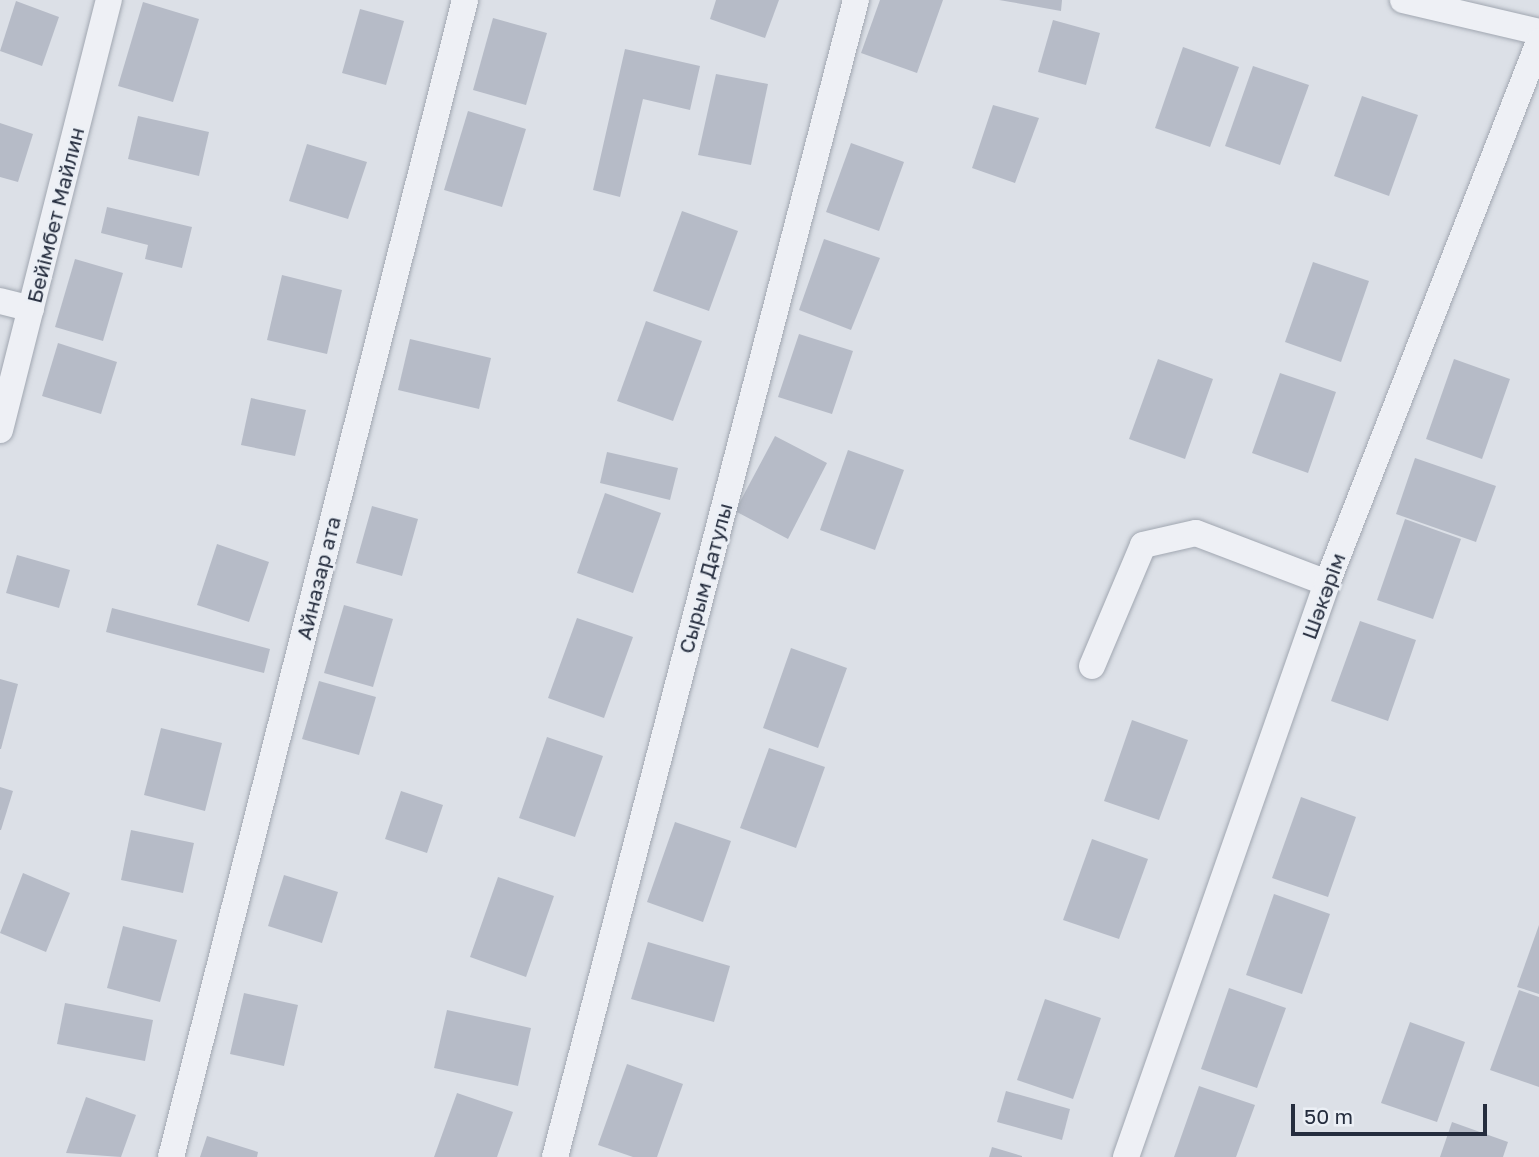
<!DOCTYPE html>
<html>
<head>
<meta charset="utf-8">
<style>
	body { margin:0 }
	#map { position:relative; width:1539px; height:1157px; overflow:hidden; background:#dce0e7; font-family:"Golos Text",sans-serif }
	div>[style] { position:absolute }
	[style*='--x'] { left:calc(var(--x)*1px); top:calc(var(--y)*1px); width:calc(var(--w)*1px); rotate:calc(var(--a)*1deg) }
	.building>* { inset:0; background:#b6bbc7 }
	.roads { filter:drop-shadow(0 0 2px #a1a7b1) drop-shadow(0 0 2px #a1a7b1) }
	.minor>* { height:26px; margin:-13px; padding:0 13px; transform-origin:13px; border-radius:13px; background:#eef0f5 }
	span { translate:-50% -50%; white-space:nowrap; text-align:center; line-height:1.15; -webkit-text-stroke:5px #ebeff5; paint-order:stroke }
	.street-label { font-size:21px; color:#252d3e }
	.scale { position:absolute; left:1291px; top:1104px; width:196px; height:32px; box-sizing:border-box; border:4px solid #252d3e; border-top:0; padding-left:9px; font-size:21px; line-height:24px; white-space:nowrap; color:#252d3e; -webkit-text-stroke:5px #ebeff5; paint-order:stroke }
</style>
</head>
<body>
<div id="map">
	<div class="building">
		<div style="clip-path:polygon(716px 0,779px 0,765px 38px,710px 19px)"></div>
		<div style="clip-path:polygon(880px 0,943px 0,917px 73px,861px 53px)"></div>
		<div style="clip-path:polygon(999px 0,1062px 0,1061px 11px)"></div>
		<div style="clip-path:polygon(16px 1px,59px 17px,42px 66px,0 51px)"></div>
		<div style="clip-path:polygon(143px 2px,199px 19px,173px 102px,118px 86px)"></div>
		<div style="clip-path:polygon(360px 9px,404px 21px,386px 85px,342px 73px)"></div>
		<div style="clip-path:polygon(493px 18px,547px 33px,526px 105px,473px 90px)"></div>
		<div style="clip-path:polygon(1053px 20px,1100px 33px,1086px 85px,1038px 72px)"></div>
		<div style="clip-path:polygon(1183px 47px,1239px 67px,1210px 147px,1155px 128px)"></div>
		<div style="clip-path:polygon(625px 49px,700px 66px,690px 110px,643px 99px,620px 197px,593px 190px)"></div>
		<div style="clip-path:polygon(1253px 66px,1309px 85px,1280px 165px,1225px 146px)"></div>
		<div style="clip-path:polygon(716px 74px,768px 84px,751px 165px,698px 155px)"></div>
		<div style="clip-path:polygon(1362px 96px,1418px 115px,1389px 196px,1334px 176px)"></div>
		<div style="clip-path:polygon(993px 105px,1039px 118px,1015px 183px,972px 168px)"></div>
		<div style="clip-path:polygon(468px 111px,526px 129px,502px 207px,444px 190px)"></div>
		<div style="clip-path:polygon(138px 116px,209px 132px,199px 176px,128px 159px)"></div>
		<div style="clip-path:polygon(0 123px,33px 134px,18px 182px,0 177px)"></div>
		<div style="clip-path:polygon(851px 143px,904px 162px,879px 231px,826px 212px)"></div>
		<div style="clip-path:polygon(307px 144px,367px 162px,348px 219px,289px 201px)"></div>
		<div style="clip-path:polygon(107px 207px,192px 227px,182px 268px,145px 259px,148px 245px,101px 233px)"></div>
		<div style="clip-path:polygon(682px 211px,738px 231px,709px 311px,653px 291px)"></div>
		<div style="clip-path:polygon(824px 239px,880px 258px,851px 330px,799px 310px)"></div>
		<div style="clip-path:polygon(75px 259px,123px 273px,103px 341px,55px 327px)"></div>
		<div style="clip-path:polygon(1313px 262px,1369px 281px,1341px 362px,1285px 342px)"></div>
		<div style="clip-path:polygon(282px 275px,342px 290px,327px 354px,267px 340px)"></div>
		<div style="clip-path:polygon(646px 321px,702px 341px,673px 421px,617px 401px)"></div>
		<div style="clip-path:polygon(799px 334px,853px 351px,832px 414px,778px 397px)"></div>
		<div style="clip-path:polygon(410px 339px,491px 358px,479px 409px,398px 390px)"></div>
		<div style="clip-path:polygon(58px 343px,117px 362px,101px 414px,42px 396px)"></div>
		<div style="clip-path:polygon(1158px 359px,1213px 379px,1185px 459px,1129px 439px)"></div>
		<div style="clip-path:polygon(1454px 359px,1510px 379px,1482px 459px,1426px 439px)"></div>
		<div style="clip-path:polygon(1280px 373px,1336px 392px,1308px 473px,1252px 453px)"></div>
		<div style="clip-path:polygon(251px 398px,306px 410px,295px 456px,241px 445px)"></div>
		<div style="clip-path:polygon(775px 436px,827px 463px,788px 539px,735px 511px)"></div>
		<div style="clip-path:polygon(848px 450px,904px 470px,875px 550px,820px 530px)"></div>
		<div style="clip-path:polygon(607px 452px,678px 468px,670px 500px,600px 483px)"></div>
		<div style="clip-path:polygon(1415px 458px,1496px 486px,1476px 542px,1396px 514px)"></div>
		<div style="clip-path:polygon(605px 493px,661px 513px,633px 593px,577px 573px)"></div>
		<div style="clip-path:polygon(372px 506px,418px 519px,402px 576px,356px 563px)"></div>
		<div style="clip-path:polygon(1405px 519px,1461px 539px,1433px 619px,1377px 600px)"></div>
		<div style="clip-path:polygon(217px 544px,269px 562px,249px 622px,197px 605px)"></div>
		<div style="clip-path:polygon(17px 555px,70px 570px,59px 608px,6px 593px)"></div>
		<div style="clip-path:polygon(344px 605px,393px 619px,373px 687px,324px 673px)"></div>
		<div style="clip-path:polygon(112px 608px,270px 649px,264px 673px,106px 632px)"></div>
		<div style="clip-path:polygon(577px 618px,633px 637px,604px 718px,548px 698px)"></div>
		<div style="clip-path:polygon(1360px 621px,1416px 640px,1388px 721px,1331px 701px)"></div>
		<div style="clip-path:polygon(791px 648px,847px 668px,818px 748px,763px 728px)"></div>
		<div style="clip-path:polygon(0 679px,18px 684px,1px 749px,0 749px)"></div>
		<div style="clip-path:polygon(319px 681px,376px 697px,359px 755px,302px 739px)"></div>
		<div style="clip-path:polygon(1132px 720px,1188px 740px,1159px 820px,1104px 801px)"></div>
		<div style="clip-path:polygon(161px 728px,222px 743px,205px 811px,144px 795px)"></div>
		<div style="clip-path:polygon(547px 737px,603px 756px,575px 837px,519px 818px)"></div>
		<div style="clip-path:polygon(769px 748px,825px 767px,796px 848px,740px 828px)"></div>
		<div style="clip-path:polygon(0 787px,13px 791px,1px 830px,0 830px)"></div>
		<div style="clip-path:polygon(401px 791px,443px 805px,427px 853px,385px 839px)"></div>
		<div style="clip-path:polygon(1301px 797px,1356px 817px,1328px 897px,1272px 878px)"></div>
		<div style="clip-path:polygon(675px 822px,731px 841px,703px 922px,647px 902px)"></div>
		<div style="clip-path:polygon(131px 830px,194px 843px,183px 893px,121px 880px)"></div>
		<div style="clip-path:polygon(1092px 839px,1148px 859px,1119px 939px,1063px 920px)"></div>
		<div style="clip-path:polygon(23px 873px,70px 893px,46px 952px,0 933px)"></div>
		<div style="clip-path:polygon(284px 875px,338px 892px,322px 943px,268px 926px)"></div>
		<div style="clip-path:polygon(498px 877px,554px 896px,526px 977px,470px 957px)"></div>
		<div style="clip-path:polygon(1274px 894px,1330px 914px,1302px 994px,1246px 975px)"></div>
		<div style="clip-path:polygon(1539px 925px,1539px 994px,1517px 987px)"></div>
		<div style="clip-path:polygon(123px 926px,177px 940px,160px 1002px,107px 988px)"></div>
		<div style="clip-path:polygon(648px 942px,730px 966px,714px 1022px,631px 999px)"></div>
		<div style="clip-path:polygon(1229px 988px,1286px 1008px,1257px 1088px,1201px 1069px)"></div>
		<div style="clip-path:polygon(1519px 990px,1539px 997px,1539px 1087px,1490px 1070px)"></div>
		<div style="clip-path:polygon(244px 993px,298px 1005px,284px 1066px,230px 1054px)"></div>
		<div style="clip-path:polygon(1045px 999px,1101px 1018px,1073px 1099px,1017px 1080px)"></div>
		<div style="clip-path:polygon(65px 1003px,153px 1020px,145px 1061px,57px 1044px)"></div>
		<div style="clip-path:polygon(447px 1010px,531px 1028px,518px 1086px,434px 1068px)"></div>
		<div style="clip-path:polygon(1410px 1022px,1465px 1042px,1437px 1122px,1381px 1103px)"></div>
		<div style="clip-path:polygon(627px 1064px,683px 1084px,657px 1157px,633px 1157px,598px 1145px)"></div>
		<div style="clip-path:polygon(1199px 1086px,1255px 1105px,1236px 1157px,1174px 1157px)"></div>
		<div style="clip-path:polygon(1006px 1091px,1070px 1109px,1062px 1140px,997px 1122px)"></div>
		<div style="clip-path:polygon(457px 1093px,513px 1112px,497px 1157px,434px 1157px)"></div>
		<div style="clip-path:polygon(86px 1097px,136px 1115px,121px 1157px,66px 1153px)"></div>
		<div style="clip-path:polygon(1452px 1122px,1508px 1142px,1503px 1157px,1440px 1157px)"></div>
		<div style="clip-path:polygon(207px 1136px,258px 1152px,257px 1157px,200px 1157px)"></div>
		<div style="clip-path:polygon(992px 1147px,1022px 1156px,1022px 1157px,989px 1157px)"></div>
	</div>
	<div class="roads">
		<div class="minor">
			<div style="--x:1403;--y:0;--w:140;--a:13.2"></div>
			<div style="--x:0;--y:301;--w:32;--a:14"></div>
			<div style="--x:0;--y:430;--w:444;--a:-75.8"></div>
			<div style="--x:1092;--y:666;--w:131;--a:-67.1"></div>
			<div style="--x:1143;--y:545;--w:54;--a:-12.8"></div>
			<div style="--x:1196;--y:533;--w:140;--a:20.9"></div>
			<div style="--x:171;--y:1157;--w:1194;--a:-75.74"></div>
			<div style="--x:555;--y:1157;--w:1196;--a:-75.42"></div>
			<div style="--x:1126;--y:1157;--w:608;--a:-70.7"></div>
			<div style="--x:1327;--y:583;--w:581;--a:-68.6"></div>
		</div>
	</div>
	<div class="street-label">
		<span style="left:55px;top:215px;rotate:-76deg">Бейімбет Майлин</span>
		<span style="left:318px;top:578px;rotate:-76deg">Айназар ата</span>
		<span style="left:705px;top:578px;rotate:-75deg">Сырым Датулы</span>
		<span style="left:1323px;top:596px;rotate:-70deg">Шәкәрім</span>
	</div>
	<div class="scale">50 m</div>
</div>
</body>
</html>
